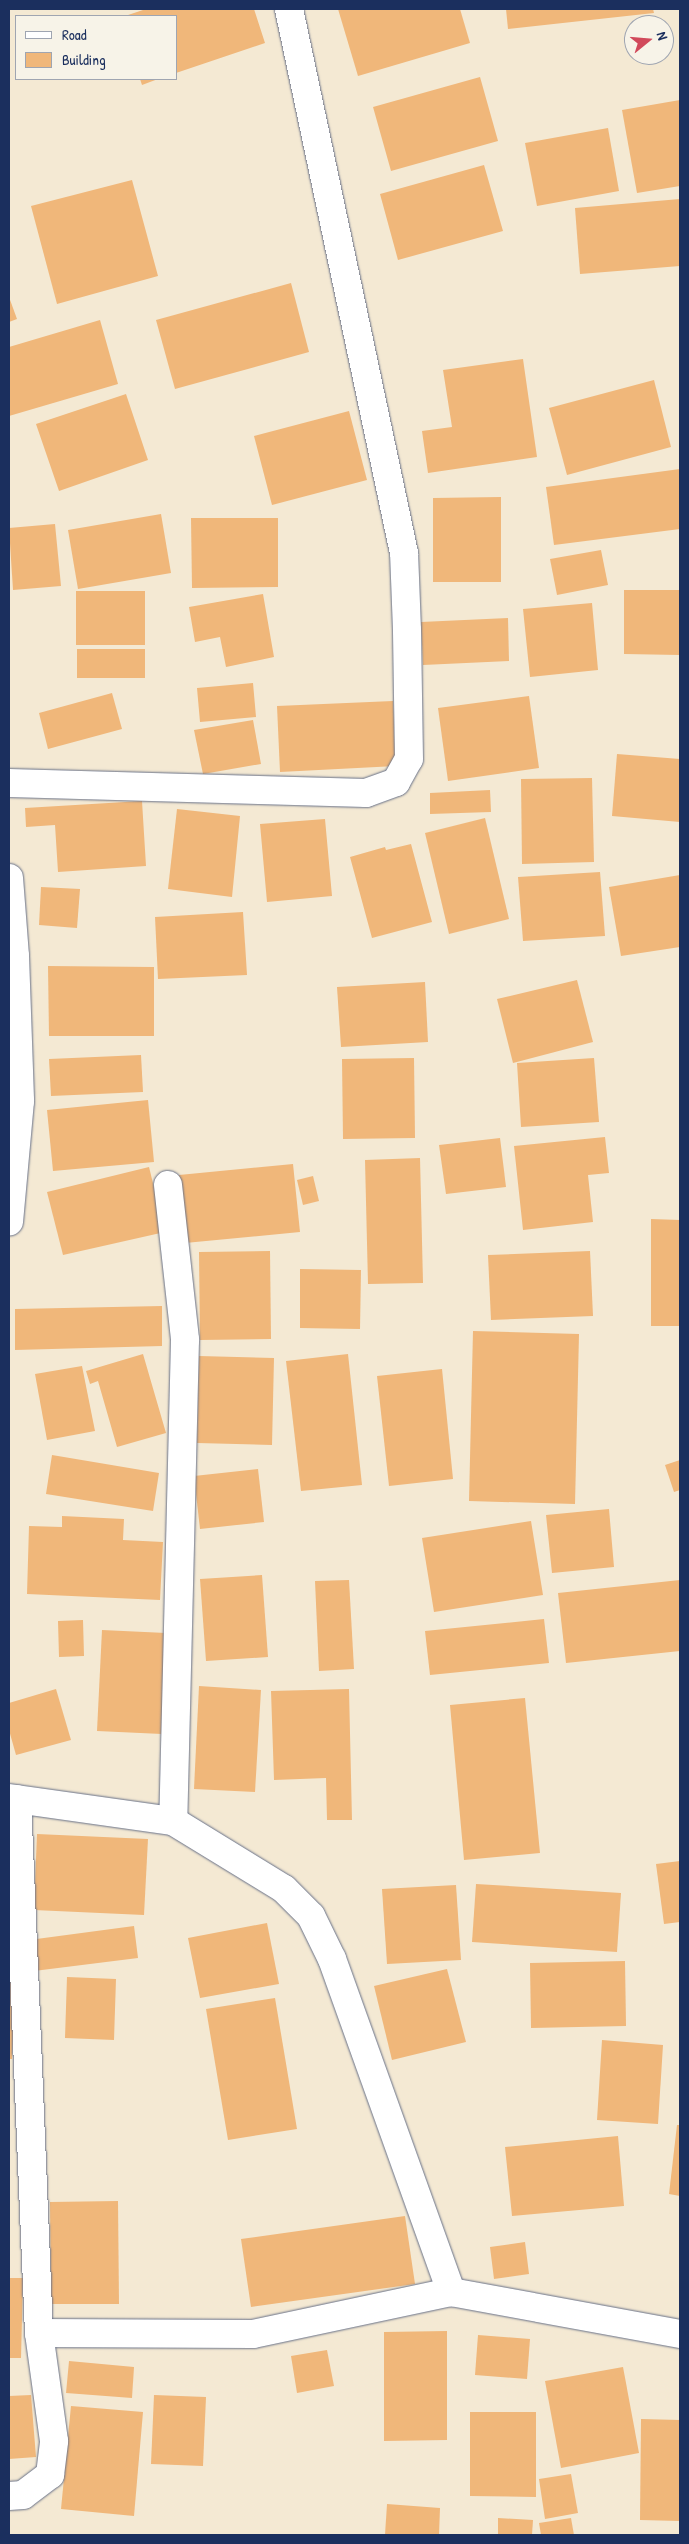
<!DOCTYPE html>
<html>
<head>
<meta charset="utf-8">
<style>
	body { margin:0 }
	#map { position:relative; width:689px; height:2544px; overflow:hidden; background:#f4e9d3; font-family:"Patrick Hand",sans-serif }
	div>[style] { position:absolute }
	[style*='--x'] { left:calc(var(--x)*1px); top:calc(var(--y)*1px); width:calc(var(--w)*1px); rotate:calc(var(--a)*1deg) }
	.building>* { inset:0; background:#f0b77a }
	.roads { filter:drop-shadow(0 0 1px #677087) drop-shadow(0 0 1px #677087) }
	.minor>* { height:28px; margin:-14px; padding:0 14px; transform-origin:14px; border-radius:14px; background:#fff }
	span { translate:-50% -50%; white-space:nowrap; text-align:center; line-height:1.15; -webkit-text-stroke:4px #f7f3e8; paint-order:stroke }
	.frame { position:absolute; inset:0; border:10px solid #1b2f5e; pointer-events:none }
	.legend { position:absolute; left:15px; top:15px; width:162px; height:65px; box-sizing:border-box; background:#f7f3e8; border:1px solid #9fa5b1; margin:0; padding:6px 9px; list-style:none; font-size:15px; color:#1b2f5e }
	.legend li { display:flex; align-items:center; gap:10px; height:25px }
	.legend b { width:25px; border:1px solid #9fa5b1 }
	.north { position:absolute; left:624px; top:15px; width:50px; height:50px; box-sizing:border-box; background:#f7f3e8; border:1px solid #9fa5b1; border-radius:50%; rotate:73deg; font-size:14px; font-weight:700; line-height:20px; text-align:center; color:#1b2f5e }
	.north::after { content:''; display:block; margin:auto; width:18px; height:22px; background:#d1495b; clip-path:polygon(50% 0,100% 100%,50% 72%,0 100%) }
</style>
</head>
<body>
<div id="map">
	<div class="building">
		<div style="clip-path:polygon(146px 9px,254px 9px,265px 43px,176px 73px,176px 16px,125px 16px)"></div>
		<div style="clip-path:polygon(338px 9px,460px 9px,470px 43px,358px 76px)"></div>
		<div style="clip-path:polygon(506px 9px,653px 9px,654px 13px,508px 29px)"></div>
		<div style="clip-path:polygon(480px 77px,498px 141px,391px 171px,373px 107px)"></div>
		<div style="clip-path:polygon(140px 79px,158px 79px,142px 85px)"></div>
		<div style="clip-path:polygon(680px 100px,680px 186px,637px 193px,622px 110px)"></div>
		<div style="clip-path:polygon(608px 128px,619px 191px,537px 206px,525px 143px)"></div>
		<div style="clip-path:polygon(484px 165px,503px 231px,398px 260px,380px 194px)"></div>
		<div style="clip-path:polygon(132px 180px,158px 276px,57px 304px,31px 206px)"></div>
		<div style="clip-path:polygon(680px 199px,680px 266px,580px 274px,575px 208px)"></div>
		<div style="clip-path:polygon(291px 283px,309px 352px,175px 389px,156px 320px)"></div>
		<div style="clip-path:polygon(9px 297px,17px 319px,9px 322px)"></div>
		<div style="clip-path:polygon(100px 320px,118px 384px,9px 416px,9px 347px)"></div>
		<div style="clip-path:polygon(523px 359px,537px 457px,428px 473px,422px 431px,452px 427px,443px 370px)"></div>
		<div style="clip-path:polygon(654px 380px,671px 447px,567px 475px,549px 408px)"></div>
		<div style="clip-path:polygon(126px 394px,148px 460px,59px 491px,36px 424px)"></div>
		<div style="clip-path:polygon(349px 411px,367px 480px,272px 505px,254px 436px)"></div>
		<div style="clip-path:polygon(680px 469px,680px 529px,554px 545px,546px 487px)"></div>
		<div style="clip-path:polygon(501px 497px,501px 582px,433px 582px,433px 498px)"></div>
		<div style="clip-path:polygon(161px 514px,171px 573px,78px 589px,68px 530px)"></div>
		<div style="clip-path:polygon(191px 518px,278px 518px,278px 587px,192px 588px)"></div>
		<div style="clip-path:polygon(55px 524px,61px 586px,13px 590px,9px 528px)"></div>
		<div style="clip-path:polygon(601px 550px,608px 585px,557px 595px,550px 559px)"></div>
		<div style="clip-path:polygon(624px 590px,680px 590px,680px 655px,624px 654px)"></div>
		<div style="clip-path:polygon(76px 591px,145px 591px,145px 645px,76px 645px)"></div>
		<div style="clip-path:polygon(263px 594px,274px 657px,226px 667px,220px 637px,195px 642px,189px 607px)"></div>
		<div style="clip-path:polygon(592px 603px,598px 670px,530px 677px,523px 609px)"></div>
		<div style="clip-path:polygon(508px 618px,509px 661px,423px 665px,421px 622px)"></div>
		<div style="clip-path:polygon(77px 649px,145px 649px,145px 678px,77px 678px)"></div>
		<div style="clip-path:polygon(253px 683px,256px 717px,200px 722px,197px 688px)"></div>
		<div style="clip-path:polygon(112px 693px,122px 729px,48px 749px,39px 713px)"></div>
		<div style="clip-path:polygon(529px 696px,539px 768px,448px 781px,438px 708px)"></div>
		<div style="clip-path:polygon(393px 701px,396px 766px,280px 772px,277px 706px)"></div>
		<div style="clip-path:polygon(253px 720px,261px 764px,203px 774px,194px 730px)"></div>
		<div style="clip-path:polygon(617px 754px,680px 759px,680px 822px,612px 816px)"></div>
		<div style="clip-path:polygon(592px 778px,594px 862px,522px 864px,521px 779px)"></div>
		<div style="clip-path:polygon(490px 790px,491px 812px,430px 814px,430px 793px)"></div>
		<div style="clip-path:polygon(142px 801px,146px 866px,58px 872px,55px 825px,26px 827px,25px 808px)"></div>
		<div style="clip-path:polygon(177px 809px,240px 816px,232px 897px,168px 889px)"></div>
		<div style="clip-path:polygon(485px 818px,509px 919px,449px 934px,425px 833px)"></div>
		<div style="clip-path:polygon(325px 819px,332px 896px,267px 902px,260px 824px)"></div>
		<div style="clip-path:polygon(411px 844px,432px 922px,372px 938px,350px 857px,385px 847px,386px 850px)"></div>
		<div style="clip-path:polygon(600px 872px,605px 936px,523px 941px,518px 877px)"></div>
		<div style="clip-path:polygon(680px 875px,680px 947px,621px 956px,609px 887px)"></div>
		<div style="clip-path:polygon(41px 887px,80px 889px,77px 928px,39px 925px)"></div>
		<div style="clip-path:polygon(243px 912px,247px 975px,158px 979px,155px 917px)"></div>
		<div style="clip-path:polygon(48px 966px,154px 967px,154px 1036px,49px 1036px)"></div>
		<div style="clip-path:polygon(577px 980px,593px 1042px,513px 1063px,497px 999px)"></div>
		<div style="clip-path:polygon(425px 982px,428px 1042px,341px 1047px,337px 987px)"></div>
		<div style="clip-path:polygon(141px 1055px,143px 1092px,51px 1096px,49px 1059px)"></div>
		<div style="clip-path:polygon(414px 1058px,415px 1138px,343px 1139px,342px 1059px)"></div>
		<div style="clip-path:polygon(594px 1058px,599px 1122px,521px 1127px,517px 1063px)"></div>
		<div style="clip-path:polygon(148px 1100px,154px 1162px,53px 1171px,47px 1110px)"></div>
		<div style="clip-path:polygon(605px 1137px,609px 1173px,588px 1175px,593px 1222px,523px 1230px,514px 1146px)"></div>
		<div style="clip-path:polygon(500px 1138px,506px 1187px,446px 1194px,439px 1145px)"></div>
		<div style="clip-path:polygon(420px 1158px,423px 1283px,368px 1284px,365px 1160px)"></div>
		<div style="clip-path:polygon(293px 1164px,300px 1232px,185px 1243px,179px 1175px)"></div>
		<div style="clip-path:polygon(149px 1167px,165px 1232px,63px 1255px,47px 1192px)"></div>
		<div style="clip-path:polygon(313px 1176px,319px 1201px,303px 1205px,297px 1180px)"></div>
		<div style="clip-path:polygon(651px 1219px,680px 1220px,680px 1326px,651px 1326px)"></div>
		<div style="clip-path:polygon(270px 1251px,271px 1339px,200px 1340px,199px 1252px)"></div>
		<div style="clip-path:polygon(590px 1251px,593px 1316px,491px 1320px,488px 1255px)"></div>
		<div style="clip-path:polygon(300px 1269px,361px 1270px,360px 1329px,300px 1328px)"></div>
		<div style="clip-path:polygon(162px 1306px,162px 1346px,15px 1350px,15px 1309px)"></div>
		<div style="clip-path:polygon(473px 1331px,579px 1334px,575px 1504px,469px 1501px)"></div>
		<div style="clip-path:polygon(143px 1354px,166px 1433px,117px 1447px,98px 1381px,90px 1384px,86px 1371px)"></div>
		<div style="clip-path:polygon(348px 1354px,362px 1485px,301px 1491px,286px 1361px)"></div>
		<div style="clip-path:polygon(199px 1356px,274px 1358px,272px 1445px,197px 1443px)"></div>
		<div style="clip-path:polygon(82px 1366px,95px 1431px,47px 1440px,35px 1374px)"></div>
		<div style="clip-path:polygon(442px 1369px,453px 1479px,389px 1486px,377px 1376px)"></div>
		<div style="clip-path:polygon(52px 1455px,159px 1473px,153px 1511px,46px 1494px)"></div>
		<div style="clip-path:polygon(680px 1460px,680px 1490px,674px 1492px,665px 1465px)"></div>
		<div style="clip-path:polygon(258px 1469px,264px 1522px,200px 1529px,194px 1476px)"></div>
		<div style="clip-path:polygon(609px 1509px,614px 1567px,552px 1573px,546px 1515px)"></div>
		<div style="clip-path:polygon(62px 1516px,124px 1519px,123px 1540px,163px 1542px,160px 1600px,27px 1594px,29px 1526px,62px 1527px)"></div>
		<div style="clip-path:polygon(531px 1521px,543px 1595px,434px 1612px,422px 1538px)"></div>
		<div style="clip-path:polygon(262px 1575px,268px 1657px,206px 1661px,200px 1579px)"></div>
		<div style="clip-path:polygon(349px 1580px,354px 1669px,319px 1671px,315px 1581px)"></div>
		<div style="clip-path:polygon(680px 1580px,680px 1651px,566px 1663px,558px 1593px)"></div>
		<div style="clip-path:polygon(544px 1619px,549px 1663px,430px 1675px,425px 1631px)"></div>
		<div style="clip-path:polygon(83px 1620px,84px 1656px,59px 1657px,58px 1621px)"></div>
		<div style="clip-path:polygon(102px 1630px,166px 1633px,162px 1734px,97px 1731px)"></div>
		<div style="clip-path:polygon(199px 1686px,261px 1690px,255px 1792px,194px 1789px)"></div>
		<div style="clip-path:polygon(56px 1689px,71px 1740px,16px 1755px,9px 1730px,9px 1703px)"></div>
		<div style="clip-path:polygon(349px 1689px,352px 1820px,327px 1820px,326px 1778px,274px 1780px,271px 1691px)"></div>
		<div style="clip-path:polygon(525px 1698px,540px 1853px,464px 1860px,450px 1705px)"></div>
		<div style="clip-path:polygon(37px 1834px,148px 1839px,144px 1915px,34px 1910px)"></div>
		<div style="clip-path:polygon(680px 1861px,680px 1922px,664px 1924px,656px 1864px)"></div>
		<div style="clip-path:polygon(476px 1884px,621px 1893px,617px 1952px,472px 1942px)"></div>
		<div style="clip-path:polygon(456px 1885px,461px 1960px,387px 1964px,382px 1889px)"></div>
		<div style="clip-path:polygon(9px 1910px,18px 1910px,12px 2059px,9px 2059px)"></div>
		<div style="clip-path:polygon(267px 1923px,279px 1984px,200px 1998px,188px 1938px)"></div>
		<div style="clip-path:polygon(134px 1926px,138px 1958px,34px 1971px,29px 1940px)"></div>
		<div style="clip-path:polygon(625px 1961px,626px 2026px,531px 2028px,530px 1963px)"></div>
		<div style="clip-path:polygon(447px 1969px,466px 2042px,392px 2060px,374px 1986px)"></div>
		<div style="clip-path:polygon(67px 1977px,116px 1979px,114px 2040px,65px 2038px)"></div>
		<div style="clip-path:polygon(275px 1998px,297px 2129px,228px 2140px,206px 2009px)"></div>
		<div style="clip-path:polygon(602px 2040px,663px 2045px,658px 2124px,597px 2120px)"></div>
		<div style="clip-path:polygon(677px 2125px,680px 2125px,680px 2196px,669px 2194px)"></div>
		<div style="clip-path:polygon(618px 2136px,624px 2206px,512px 2216px,505px 2147px)"></div>
		<div style="clip-path:polygon(118px 2201px,119px 2304px,51px 2304px,50px 2202px)"></div>
		<div style="clip-path:polygon(405px 2216px,415px 2284px,251px 2307px,241px 2239px)"></div>
		<div style="clip-path:polygon(525px 2242px,529px 2274px,494px 2279px,490px 2247px)"></div>
		<div style="clip-path:polygon(9px 2278px,23px 2278px,21px 2358px,9px 2358px)"></div>
		<div style="clip-path:polygon(447px 2331px,447px 2440px,384px 2441px,384px 2332px)"></div>
		<div style="clip-path:polygon(478px 2335px,530px 2339px,527px 2379px,475px 2375px)"></div>
		<div style="clip-path:polygon(327px 2350px,334px 2386px,297px 2393px,291px 2356px)"></div>
		<div style="clip-path:polygon(69px 2361px,134px 2367px,132px 2398px,66px 2393px)"></div>
		<div style="clip-path:polygon(623px 2367px,639px 2453px,561px 2468px,545px 2381px)"></div>
		<div style="clip-path:polygon(31px 2395px,36px 2457px,9px 2459px,9px 2396px)"></div>
		<div style="clip-path:polygon(154px 2395px,206px 2397px,203px 2466px,151px 2464px)"></div>
		<div style="clip-path:polygon(71px 2406px,143px 2412px,134px 2516px,61px 2509px)"></div>
		<div style="clip-path:polygon(470px 2412px,536px 2412px,536px 2497px,470px 2496px)"></div>
		<div style="clip-path:polygon(641px 2419px,680px 2420px,680px 2521px,640px 2520px)"></div>
		<div style="clip-path:polygon(571px 2474px,578px 2513px,545px 2519px,539px 2479px)"></div>
		<div style="clip-path:polygon(387px 2504px,440px 2508px,439px 2535px,385px 2535px)"></div>
		<div style="clip-path:polygon(498px 2518px,533px 2520px,532px 2535px,498px 2535px)"></div>
		<div style="clip-path:polygon(571px 2518px,574px 2535px,541px 2535px,539px 2523px)"></div>
	</div>
	<div class="roads">
		<div class="minor">
			<div style="--x:9;--y:783;--w:357;--a:1.6"></div>
			<div style="--x:366;--y:793;--w:32;--a:-20"></div>
			<div style="--x:396;--y:782;--w:26;--a:-61"></div>
			<div style="--x:409;--y:759;--w:129;--a:-90.9"></div>
			<div style="--x:407;--y:630;--w:77;--a:-92.2"></div>
			<div style="--x:404;--y:553;--w:556;--a:-101.94"></div>
			<div style="--x:9;--y:878;--w:78;--a:85.6"></div>
			<div style="--x:15;--y:956;--w:145;--a:88"></div>
			<div style="--x:20;--y:1101;--w:121;--a:95.2"></div>
			<div style="--x:168;--y:1185;--w:156;--a:83.7"></div>
			<div style="--x:185;--y:1340;--w:481;--a:91.4"></div>
			<div style="--x:9;--y:1798;--w:166;--a:8"></div>
			<div style="--x:173;--y:1821;--w:130;--a:31.5"></div>
			<div style="--x:284;--y:1889;--w:38;--a:45"></div>
			<div style="--x:311;--y:1916;--w:48;--a:64"></div>
			<div style="--x:332;--y:1959;--w:354;--a:70.3"></div>
			<div style="--x:39;--y:2333;--w:214;--a:0.3"></div>
			<div style="--x:253;--y:2334;--w:202;--a:-12"></div>
			<div style="--x:451;--y:2292;--w:233;--a:10.4"></div>
			<div style="--x:9;--y:2496;--w:14;--a:-4"></div>
			<div style="--x:23;--y:2495;--w:34;--a:-37"></div>
			<div style="--x:50;--y:2475;--w:34;--a:-83"></div>
			<div style="--x:54;--y:2441;--w:109;--a:-97.9"></div>
			<div style="--x:39;--y:2333;--w:534;--a:-92.36"></div>
		</div>
	</div>
	<div class="frame"></div>
	<ul class="legend">
	<li><b style="height:6px;background:#fff"></b>Road</li>
	<li><b style="height:14px;background:#f0b77a"></b>Building</li>
	</ul>
	<div class="north">N</div>
</div>
</body>
</html>
